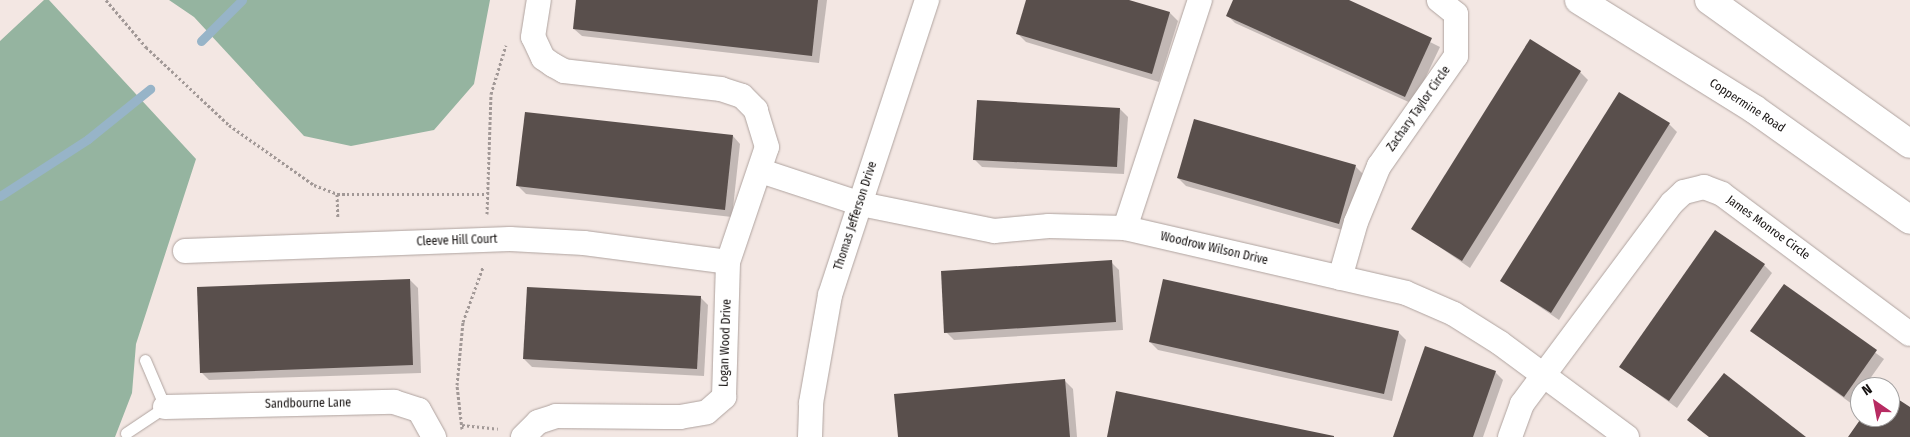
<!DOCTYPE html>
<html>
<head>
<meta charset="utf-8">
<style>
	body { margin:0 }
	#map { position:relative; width:1910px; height:437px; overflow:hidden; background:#f3e7e3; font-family:"Fira Sans Condensed",sans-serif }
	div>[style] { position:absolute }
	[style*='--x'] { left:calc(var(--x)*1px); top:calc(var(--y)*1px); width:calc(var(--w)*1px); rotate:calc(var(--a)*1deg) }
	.forest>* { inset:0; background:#95b4a0 }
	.shadow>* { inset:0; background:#0003 }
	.stream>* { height:9px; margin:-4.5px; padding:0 4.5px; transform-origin:4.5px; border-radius:4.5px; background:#97b4c8 }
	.building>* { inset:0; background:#594f4c }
	.path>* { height:3px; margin-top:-1.5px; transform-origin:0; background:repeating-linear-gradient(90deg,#a29997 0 2.5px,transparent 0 5px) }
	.roads { filter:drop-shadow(0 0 1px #afa39f) drop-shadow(0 0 1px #afa39f) }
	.lane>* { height:11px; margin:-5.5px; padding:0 5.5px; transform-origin:5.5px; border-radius:5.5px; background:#fff }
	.street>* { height:24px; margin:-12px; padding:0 12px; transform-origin:12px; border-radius:12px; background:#fff }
	.secondary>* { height:28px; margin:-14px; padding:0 14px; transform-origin:14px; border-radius:14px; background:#fff }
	span { translate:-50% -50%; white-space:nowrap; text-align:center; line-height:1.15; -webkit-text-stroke:5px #fff; paint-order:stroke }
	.street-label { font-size:12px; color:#161211 }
	.north { position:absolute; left:1850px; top:377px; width:50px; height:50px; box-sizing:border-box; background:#fff; border:1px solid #a2a0a0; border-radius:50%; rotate:327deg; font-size:14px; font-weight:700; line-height:20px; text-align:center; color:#161211 }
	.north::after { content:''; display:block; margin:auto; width:18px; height:22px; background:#b72b62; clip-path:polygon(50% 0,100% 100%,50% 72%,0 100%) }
</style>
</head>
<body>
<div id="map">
	<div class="forest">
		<div style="clip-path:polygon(44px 0,49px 0,196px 159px,136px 344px,132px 393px,115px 437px,0 437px,0 41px)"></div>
		<div style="clip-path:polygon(169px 0,490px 0,474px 84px,434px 130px,351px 146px,304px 136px,194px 17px)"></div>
	</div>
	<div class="shadow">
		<div style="clip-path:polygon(577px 0,827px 0,819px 63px,582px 36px,574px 29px)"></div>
		<div style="clip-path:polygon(1028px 0,1125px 0,1170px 13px,1178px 21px,1159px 82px,1026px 42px,1018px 34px)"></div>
		<div style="clip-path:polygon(1234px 0,1346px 0,1440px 47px,1413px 104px,1235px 23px,1227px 15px)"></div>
		<div style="clip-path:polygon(1580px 72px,1588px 80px,1470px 268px,1412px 228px)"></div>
		<div style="clip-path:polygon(1120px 109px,1128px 117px,1124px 174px,982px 167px,974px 159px)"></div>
		<div style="clip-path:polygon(1669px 124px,1677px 132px,1559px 320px,1502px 281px)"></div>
		<div style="clip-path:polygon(733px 136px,740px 144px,732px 217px,526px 194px,518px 186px)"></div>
		<div style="clip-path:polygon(1355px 166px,1363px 174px,1346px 231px,1186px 186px,1178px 178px)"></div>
		<div style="clip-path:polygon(1111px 262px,1119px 270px,1123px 330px,954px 340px,946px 332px)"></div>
		<div style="clip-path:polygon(1764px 265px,1772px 273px,1677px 408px,1621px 367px)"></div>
		<div style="clip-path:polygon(410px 280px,418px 288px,421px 373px,209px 380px,201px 372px)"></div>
		<div style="clip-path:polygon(1784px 286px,1884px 359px,1852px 404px,1752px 331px)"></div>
		<div style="clip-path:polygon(700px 297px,708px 305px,704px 376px,532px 367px,524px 359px)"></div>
		<div style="clip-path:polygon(1398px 332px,1406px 340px,1392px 401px,1158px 350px,1150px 342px)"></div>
		<div style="clip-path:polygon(1495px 372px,1503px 380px,1483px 437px,1394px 437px)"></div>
		<div style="clip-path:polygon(1065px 381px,1073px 389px,1077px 437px,899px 437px)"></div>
	</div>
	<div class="stream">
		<div style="--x:201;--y:41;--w:58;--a:-45"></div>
		<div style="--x:0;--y:196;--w:105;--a:-32.9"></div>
		<div style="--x:88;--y:139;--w:80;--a:-38.9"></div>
	</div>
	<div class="building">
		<div style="clip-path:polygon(576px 0,818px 0,812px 56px,573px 29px)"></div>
		<div style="clip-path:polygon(1026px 0,1129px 0,1170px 12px,1152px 74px,1016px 34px)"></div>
		<div style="clip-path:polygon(1233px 0,1349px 0,1432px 38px,1405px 97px,1226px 16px)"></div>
		<div style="clip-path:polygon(1530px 39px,1581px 71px,1462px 261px,1411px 229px)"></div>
		<div style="clip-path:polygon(1619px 92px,1670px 123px,1551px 313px,1500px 281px)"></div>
		<div style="clip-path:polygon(977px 100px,1120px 108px,1117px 167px,973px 160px)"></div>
		<div style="clip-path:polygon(525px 112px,733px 135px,725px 210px,516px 186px)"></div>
		<div style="clip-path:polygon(1194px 119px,1356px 165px,1339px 224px,1177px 178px)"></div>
		<div style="clip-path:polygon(1715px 230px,1765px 264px,1669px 401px,1619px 367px)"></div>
		<div style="clip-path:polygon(1112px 260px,1116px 322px,944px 333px,941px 271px)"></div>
		<div style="clip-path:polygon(410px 279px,413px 365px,200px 373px,197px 287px)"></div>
		<div style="clip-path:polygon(1163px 279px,1399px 331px,1384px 394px,1149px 342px)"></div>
		<div style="clip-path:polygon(1784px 284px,1877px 350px,1844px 397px,1750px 331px)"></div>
		<div style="clip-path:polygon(527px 287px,701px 296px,697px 369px,523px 359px)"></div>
		<div style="clip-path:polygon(1425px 346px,1496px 371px,1473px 437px,1393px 437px)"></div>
		<div style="clip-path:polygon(1724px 373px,1806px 437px,1709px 437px,1687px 420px)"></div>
		<div style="clip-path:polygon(1065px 379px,1070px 437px,898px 437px,894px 394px)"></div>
		<div style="clip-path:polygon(1116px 391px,1334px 436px,1334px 437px,1107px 437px)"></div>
		<div style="clip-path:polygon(1890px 394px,1910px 407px,1910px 437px,1848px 437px,1862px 417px,1890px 417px)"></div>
	</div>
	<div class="path">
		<div style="--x:106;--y:0;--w:62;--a:49.6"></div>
		<div style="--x:146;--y:47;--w:114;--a:43.2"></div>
		<div style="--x:229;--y:125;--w:104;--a:35.2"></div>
		<div style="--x:314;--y:185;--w:25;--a:21"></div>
		<div style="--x:337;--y:194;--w:147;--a:0"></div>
		<div style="--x:337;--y:194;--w:24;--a:88"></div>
		<div style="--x:487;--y:214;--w:120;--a:-88.1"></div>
		<div style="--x:491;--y:94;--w:51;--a:-73"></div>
		<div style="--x:462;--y:425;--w:36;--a:6"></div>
		<div style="--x:462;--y:429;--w:44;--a:-96.5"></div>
		<div style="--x:457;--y:385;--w:63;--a:-84.6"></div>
		<div style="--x:463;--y:322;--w:59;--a:-70"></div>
	</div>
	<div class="roads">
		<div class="lane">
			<div style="--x:126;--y:433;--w:47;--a:-33.7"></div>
			<div style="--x:165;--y:407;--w:51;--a:-113.1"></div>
		</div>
		<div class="street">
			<div style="--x:761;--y:171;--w:105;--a:18.3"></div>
			<div style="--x:861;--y:204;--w:136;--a:11.5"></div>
			<div style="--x:994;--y:231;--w:55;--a:-5.2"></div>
			<div style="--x:1049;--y:226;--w:76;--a:1.5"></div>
			<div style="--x:1125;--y:228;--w:288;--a:13"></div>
			<div style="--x:1406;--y:293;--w:52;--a:23.6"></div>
			<div style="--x:1454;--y:314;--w:54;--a:32.2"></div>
			<div style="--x:1500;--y:343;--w:158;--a:36.5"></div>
			<div style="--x:1125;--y:228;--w:240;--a:-71.8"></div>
			<div style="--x:185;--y:251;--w:325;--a:-2.1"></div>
			<div style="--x:510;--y:239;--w:74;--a:3.1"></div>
			<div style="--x:584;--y:243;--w:145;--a:7.5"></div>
			<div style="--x:1340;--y:278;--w:58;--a:-74.1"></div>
			<div style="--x:1356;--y:222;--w:61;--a:-67.7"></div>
			<div style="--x:1379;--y:166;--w:134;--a:-55"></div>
			<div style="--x:1456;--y:56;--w:42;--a:-90"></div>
			<div style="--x:1456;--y:14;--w:22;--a:-141"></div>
			<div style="--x:165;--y:407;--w:229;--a:-1.3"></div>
			<div style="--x:394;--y:402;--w:26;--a:18"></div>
			<div style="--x:419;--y:410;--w:31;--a:61"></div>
			<div style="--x:523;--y:437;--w:21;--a:-45"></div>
			<div style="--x:538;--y:422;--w:19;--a:-18"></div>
			<div style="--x:556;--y:416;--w:124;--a:0.5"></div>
			<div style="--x:680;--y:417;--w:27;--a:-10"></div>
			<div style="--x:707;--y:412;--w:23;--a:-41"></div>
			<div style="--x:724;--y:397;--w:135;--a:-88.3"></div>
			<div style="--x:728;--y:262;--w:121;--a:-71.3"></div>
			<div style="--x:767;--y:147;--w:39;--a:-107"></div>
			<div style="--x:756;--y:110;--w:20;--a:-135"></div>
			<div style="--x:742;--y:96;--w:22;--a:-162"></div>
			<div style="--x:721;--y:89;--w:158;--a:-173.5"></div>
			<div style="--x:564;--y:71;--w:13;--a:-151"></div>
			<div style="--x:553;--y:65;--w:12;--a:-145"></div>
			<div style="--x:543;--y:58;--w:23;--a:-115"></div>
			<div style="--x:533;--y:37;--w:37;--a:-81"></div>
			<div style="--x:810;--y:437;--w:34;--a:-88"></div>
			<div style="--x:811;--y:403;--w:110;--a:-80"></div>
			<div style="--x:830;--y:295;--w:311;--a:-71.8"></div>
			<div style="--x:1510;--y:437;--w:35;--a:-70"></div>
			<div style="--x:1522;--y:404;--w:251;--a:-53.3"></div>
			<div style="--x:1672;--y:203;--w:16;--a:-43"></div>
			<div style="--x:1684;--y:192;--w:21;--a:-14"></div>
			<div style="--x:1704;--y:187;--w:19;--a:21"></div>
			<div style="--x:1722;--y:194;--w:234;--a:36.7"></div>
		</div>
		<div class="secondary">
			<div style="--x:1579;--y:0;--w:206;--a:31.9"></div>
			<div style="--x:1754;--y:109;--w:191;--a:35.4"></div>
			<div style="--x:1709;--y:0;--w:247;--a:35.6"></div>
		</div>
	</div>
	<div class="street-label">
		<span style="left:1747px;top:106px;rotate:33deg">Coppermine Road</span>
		<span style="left:1419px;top:109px;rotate:-55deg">Zachary Taylor Circle</span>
		<span style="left:856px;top:216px;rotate:-72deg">Thomas Jefferson Drive</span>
		<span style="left:1768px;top:228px;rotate:36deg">James Monroe Circle</span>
		<span style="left:457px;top:241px;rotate:-2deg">Cleeve Hill Court</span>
		<span style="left:1214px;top:249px;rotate:13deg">Woodrow Wilson Drive</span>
		<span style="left:726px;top:343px;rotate:-88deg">Logan Wood Drive</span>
		<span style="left:308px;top:404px;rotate:-1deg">Sandbourne Lane</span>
	</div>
	<div class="north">N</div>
</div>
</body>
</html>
